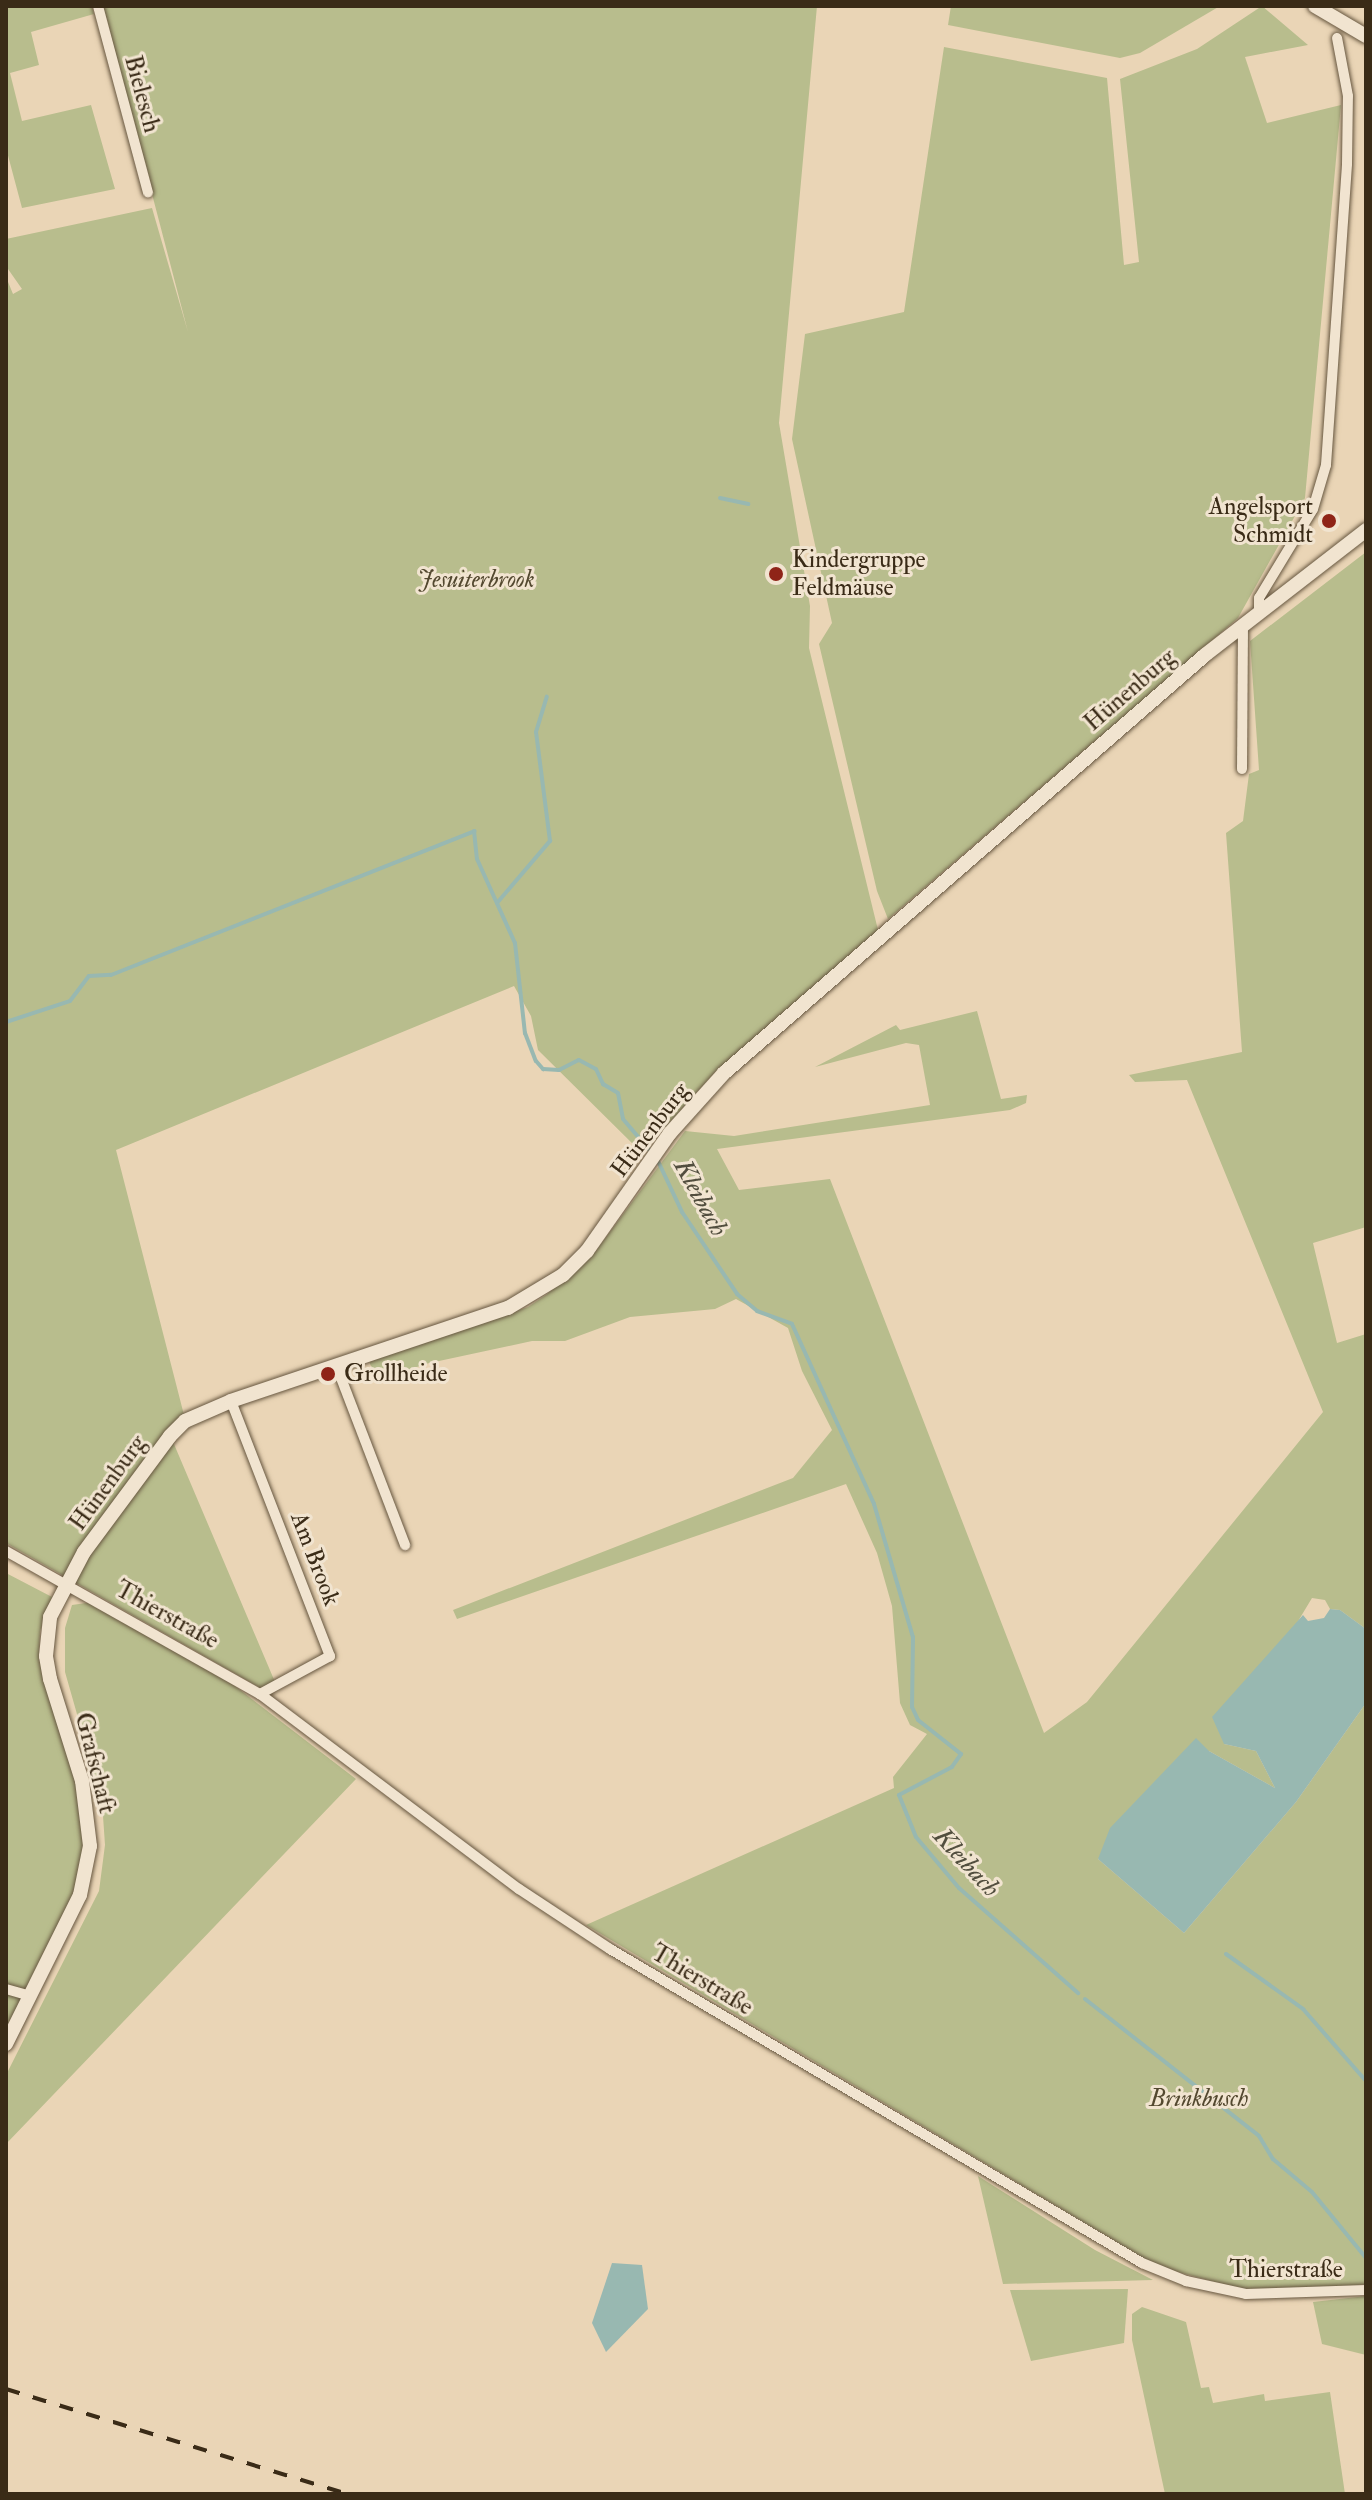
<!DOCTYPE html>
<html>
<head>
<meta charset="utf-8">
<style>
	body { margin:0 }
	#map { position:relative; width:1372px; height:2500px; overflow:hidden; background:#ead5b6; font-family:"IM FELL Double Pica",serif }
	div>[style] { position:absolute }
	[style*='--x'] { left:calc(var(--x)*1px); top:calc(var(--y)*1px); width:calc(var(--w)*1px); rotate:calc(var(--a)*1deg) }
	.green>* { inset:0; background:#b8bd8d }
	.water>* { inset:0; background:#98b8b1 }
	.stream>* { height:4px; margin:-2px; padding:0 2px; transform-origin:2px; border-radius:2px; background:#98b8b1 }
	.roads { filter:drop-shadow(0 0 2px #66563f) drop-shadow(0 0 2px #66563f) }
	.street>* { height:10px; margin:-5px; padding:0 5px; transform-origin:5px; border-radius:5px; background:#f1e4d0 }
	.secondary>* { height:14px; margin:-7px; padding:0 7px; transform-origin:7px; border-radius:7px; background:#f1e4d0 }
	.rail>* { height:4px; margin-top:-2px; transform-origin:0; background:repeating-linear-gradient(90deg,#3a2b17 0 14px,transparent 0 28px) }
	.dots>* { width:22px; height:22px; translate:-50% -50%; box-sizing:border-box; border:4px solid #f1e4d0; border-radius:50% }
	span { translate:-50% -50%; white-space:nowrap; text-align:center; line-height:1.15; -webkit-text-stroke:6px #f1e4d0; paint-order:stroke }
	.street-label { font-size:24px; color:#3a2b17 }
	.poi-label { font-size:24px; color:#3a2b17 }
	.right { translate:-100% -50%; text-align:right }
	.left { translate:0 -50%; text-align:left }
	.park-label { font-size:24px; color:#53482f; font-style:italic }
	.water-label { font-size:26px; color:#524e3e; font-style:italic }
	.frame { position:absolute; inset:0; border:8px solid #3a2b17; pointer-events:none }
</style>
</head>
<body>
<div id="map">
	<div class="green">
		<div style="clip-path:polygon(6px 6px,92px 6px,94px 14px,31px 32px,39px 65px,10px 73px,22px 121px,91px 105px,115px 189px,22px 208px,6px 148px)"></div>
		<div style="clip-path:polygon(103px 6px,817px 6px,779px 423px,810px 606px,809px 648px,878px 930px,716px 1071px,642px 1153px,538px 1050px,531px 1016px,514px 986px,116px 1150px,184px 1415px,168px 1430px,275px 1682px,264px 1690px,6px 1543px,6px 277px,13px 294px,22px 289px,8px 269px,6px 275px,6px 239px,152px 208px,188px 332px)"></div>
		<div style="clip-path:polygon(951px 6px,1220px 6px,1140px 53px,1120px 58px,948px 25px)"></div>
		<div style="clip-path:polygon(1262px 6px,1308px 45px,1245px 57px,1267px 123px,1341px 105px,1305px 498px,1238px 618px,888px 919px,877px 891px,819px 644px,832px 623px,792px 439px,805px 334px,904px 312px,944px 47px,1107px 78px,1124px 265px,1139px 262px,1120px 79px,1197px 49px)"></div>
		<div style="clip-path:polygon(1366px 552px,1366px 1227px,1313px 1243px,1337px 1343px,1366px 1334px,1366px 1629px,1340px 1610px,1330px 1609px,1325px 1600px,1312px 1598px,1224px 1744px,1256px 1751px,1275px 1788px,1209px 1751px,1098px 1859px,1184px 1933px,1296px 1802px,1366px 1703px,1366px 2284px,1301px 2292px,1246px 2290px,1159px 2267px,586px 1925px,894px 1788px,893px 1777px,927px 1734px,910px 1725px,900px 1703px,892px 1606px,877px 1553px,846px 1484px,457px 1619px,453px 1610px,793px 1478px,832px 1430px,802px 1371px,788px 1328px,736px 1299px,715px 1309px,630px 1317px,565px 1341px,532px 1341px,425px 1364px,377px 1382px,369px 1361px,528px 1307px,546px 1295px,592px 1256px,685px 1131px,734px 1136px,930px 1105px,919px 1045px,906px 1043px,815px 1067px,896px 1025px,900px 1030px,977px 1011px,1001px 1099px,1027px 1095px,1026px 1103px,1010px 1110px,717px 1149px,739px 1190px,830px 1179px,1044px 1733px,1087px 1702px,1323px 1412px,1187px 1080px,1135px 1082px,1129px 1075px,1242px 1052px,1226px 833px,1243px 821px,1249px 774px,1259px 770px,1250px 641px)"></div>
		<div style="clip-path:polygon(6px 1573px,52px 1597px,40px 1631px,39px 1657px,77px 1782px,85px 1847px,76px 1891px,6px 2028px)"></div>
		<div style="clip-path:polygon(93px 1602px,214px 1670px,356px 1779px,6px 2144px,6px 2075px,99px 1891px,105px 1845px,102px 1802px,65px 1672px,65px 1628px,72px 1605px)"></div>
		<div style="clip-path:polygon(978px 2176px,1095px 2250px,1153px 2280px,1003px 2284px)"></div>
		<div style="clip-path:polygon(1128px 2289px,1124px 2343px,1031px 2361px,1010px 2290px)"></div>
		<div style="clip-path:polygon(1366px 2296px,1366px 2355px,1322px 2344px,1313px 2302px)"></div>
		<div style="clip-path:polygon(1142px 2307px,1186px 2322px,1201px 2388px,1209px 2387px,1213px 2403px,1264px 2394px,1265px 2401px,1330px 2392px,1345px 2494px,1165px 2494px,1132px 2340px,1132px 2314px)"></div>
	</div>
	<div class="water">
		<div style="clip-path:polygon(1330px 1609px,1340px 1610px,1366px 1629px,1366px 1703px,1296px 1802px,1184px 1933px,1098px 1859px,1110px 1828px,1196px 1738px,1209px 1751px,1275px 1788px,1256px 1751px,1224px 1744px,1212px 1717px,1303px 1615px,1308px 1621px,1324px 1618px)"></div>
		<div style="clip-path:polygon(612px 2263px,642px 2265px,648px 2309px,606px 2352px,592px 2323px)"></div>
	</div>
	<div class="stream">
		<div style="--x:720;--y:498;--w:29;--a:12"></div>
		<div style="--x:497;--y:903;--w:82;--a:-49.5"></div>
		<div style="--x:550;--y:841;--w:110;--a:-97.3"></div>
		<div style="--x:536;--y:732;--w:37;--a:-73"></div>
		<div style="--x:6;--y:1022;--w:67;--a:-18.2"></div>
		<div style="--x:70;--y:1001;--w:31;--a:-53"></div>
		<div style="--x:89;--y:976;--w:22;--a:-3"></div>
		<div style="--x:111;--y:975;--w:391;--a:-21.6"></div>
		<div style="--x:474;--y:831;--w:28;--a:84"></div>
		<div style="--x:477;--y:859;--w:92;--a:65.7"></div>
		<div style="--x:515;--y:943;--w:91;--a:83.7"></div>
		<div style="--x:525;--y:1033;--w:30;--a:69"></div>
		<div style="--x:536;--y:1061;--w:11;--a:49"></div>
		<div style="--x:543;--y:1069;--w:16;--a:4"></div>
		<div style="--x:559;--y:1070;--w:22;--a:-27"></div>
		<div style="--x:579;--y:1060;--w:19;--a:28"></div>
		<div style="--x:596;--y:1069;--w:17;--a:65"></div>
		<div style="--x:603;--y:1084;--w:17;--a:31"></div>
		<div style="--x:618;--y:1093;--w:26;--a:79"></div>
		<div style="--x:623;--y:1119;--w:43;--a:49.7"></div>
		<div style="--x:657;--y:1159;--w:59;--a:64.7"></div>
		<div style="--x:682;--y:1212;--w:99;--a:56.1"></div>
		<div style="--x:737;--y:1294;--w:26;--a:40"></div>
		<div style="--x:757;--y:1311;--w:37;--a:20"></div>
		<div style="--x:792;--y:1324;--w:198;--a:65.5"></div>
		<div style="--x:874;--y:1504;--w:139;--a:73.7"></div>
		<div style="--x:913;--y:1637;--w:70;--a:90.8"></div>
		<div style="--x:912;--y:1707;--w:14;--a:65"></div>
		<div style="--x:918;--y:1720;--w:55;--a:38.3"></div>
		<div style="--x:961;--y:1754;--w:16;--a:125"></div>
		<div style="--x:952;--y:1767;--w:60;--a:152.2"></div>
		<div style="--x:899;--y:1795;--w:45;--a:68"></div>
		<div style="--x:916;--y:1837;--w:67;--a:49.9"></div>
		<div style="--x:959;--y:1888;--w:159;--a:41.4"></div>
		<div style="--x:1226;--y:1954;--w:95;--a:35.5"></div>
		<div style="--x:1303;--y:2009;--w:96;--a:48.8"></div>
		<div style="--x:1085;--y:1999;--w:221;--a:38.2"></div>
		<div style="--x:1259;--y:2136;--w:27;--a:59"></div>
		<div style="--x:1273;--y:2159;--w:51;--a:40.2"></div>
		<div style="--x:1312;--y:2192;--w:85;--a:50.7"></div>
	</div>
	<div class="roads">
		<div class="street">
			<div style="--x:98;--y:6;--w:193;--a:75"></div>
			<div style="--x:1259;--y:611;--w:13;--a:-90"></div>
			<div style="--x:1259;--y:598;--w:104;--a:-58.8"></div>
			<div style="--x:1313;--y:509;--w:46;--a:-73.5"></div>
			<div style="--x:1326;--y:465;--w:302;--a:-86"></div>
			<div style="--x:1347;--y:164;--w:68;--a:-89.2"></div>
			<div style="--x:1348;--y:96;--w:59;--a:-100.7"></div>
			<div style="--x:1242;--y:769;--w:144;--a:-89.6"></div>
			<div style="--x:336;--y:1365;--w:193;--a:69"></div>
			<div style="--x:231;--y:1401;--w:274;--a:68.8"></div>
			<div style="--x:330;--y:1656;--w:80;--a:151.5"></div>
			<div style="--x:6;--y:1551;--w:291;--a:29.4"></div>
			<div style="--x:260;--y:1694;--w:324;--a:37"></div>
			<div style="--x:519;--y:1889;--w:109;--a:33.4"></div>
			<div style="--x:610;--y:1949;--w:618;--a:30.55"></div>
			<div style="--x:1142;--y:2263;--w:48;--a:22.2"></div>
			<div style="--x:1186;--y:2281;--w:61;--a:12.2"></div>
			<div style="--x:1246;--y:2294;--w:120;--a:-1.9"></div>
			<div style="--x:6;--y:1989;--w:26;--a:16"></div>
		</div>
		<div class="secondary">
			<div style="--x:1315;--y:6;--w:59;--a:30.5"></div>
			<div style="--x:6;--y:2044;--w:166;--a:-63.6"></div>
			<div style="--x:80;--y:1895;--w:50;--a:-78.5"></div>
			<div style="--x:90;--y:1846;--w:65;--a:-97"></div>
			<div style="--x:82;--y:1781;--w:107;--a:-107.4"></div>
			<div style="--x:50;--y:1679;--w:23;--a:-100"></div>
			<div style="--x:46;--y:1656;--w:39;--a:-84"></div>
			<div style="--x:50;--y:1617;--w:73;--a:-62.4"></div>
			<div style="--x:84;--y:1552;--w:144;--a:-53.4"></div>
			<div style="--x:170;--y:1436;--w:21;--a:-45"></div>
			<div style="--x:185;--y:1421;--w:50;--a:-23.5"></div>
			<div style="--x:231;--y:1401;--w:292;--a:-18.6"></div>
			<div style="--x:508;--y:1308;--w:64;--a:-31"></div>
			<div style="--x:563;--y:1275;--w:34;--a:-45"></div>
			<div style="--x:587;--y:1251;--w:144;--a:-54.9"></div>
			<div style="--x:670;--y:1133;--w:81;--a:-48"></div>
			<div style="--x:724;--y:1073;--w:637;--a:-40.99"></div>
			<div style="--x:1205;--y:655;--w:204;--a:-37.8"></div>
		</div>
	</div>
	<div class="rail">
		<div style="--x:6;--y:2389;--w:358;--a:17.1"></div>
	</div>
	<div class="dots">
		<div style="left:1329px;top:521px;background:#8f2418"></div>
		<div style="left:776px;top:574px;background:#8f2418"></div>
		<div style="left:328px;top:1374px;background:#8f2418"></div>
	</div>
	<div class="street-label">
		<span style="left:142px;top:94px;rotate:75deg">Bielesch</span>
		<span style="left:1130px;top:690px;rotate:-41deg">Hünenburg</span>
		<span style="left:650px;top:1130px;rotate:-53deg">Hünenburg</span>
		<span style="left:108px;top:1483px;rotate:-54deg">Hünenburg</span>
		<span style="left:315px;top:1559px;rotate:69deg">Am Brook</span>
		<span style="left:167px;top:1615px;rotate:29deg">Thierstraße</span>
		<span style="left:95px;top:1763px;rotate:76deg">Grafschaft</span>
		<span style="left:702px;top:1980px;rotate:31deg">Thierstraße</span>
		<span style="left:1286px;top:2270px">Thierstraße</span>
	</div>
	<div class="poi-label">
		<span class="right" style="left:1313px;top:521px">Angelsport<br>Schmidt</span>
		<span class="left" style="left:792px;top:574px">Kindergruppe<br>Feldmäuse</span>
		<span class="left" style="left:344px;top:1374px">Grollheide</span>
	</div>
	<div class="park-label">
		<span style="left:476px;top:580px">Jesuiterbrook</span>
		<span style="left:1199px;top:2099px">Brinkbusch</span>
	</div>
	<div class="water-label">
		<span style="left:700px;top:1198px;rotate:61deg">Kleibach</span>
		<span style="left:966px;top:1863px;rotate:47deg">Kleibach</span>
	</div>
	<div class="frame"></div>
</div>
</body>
</html>
